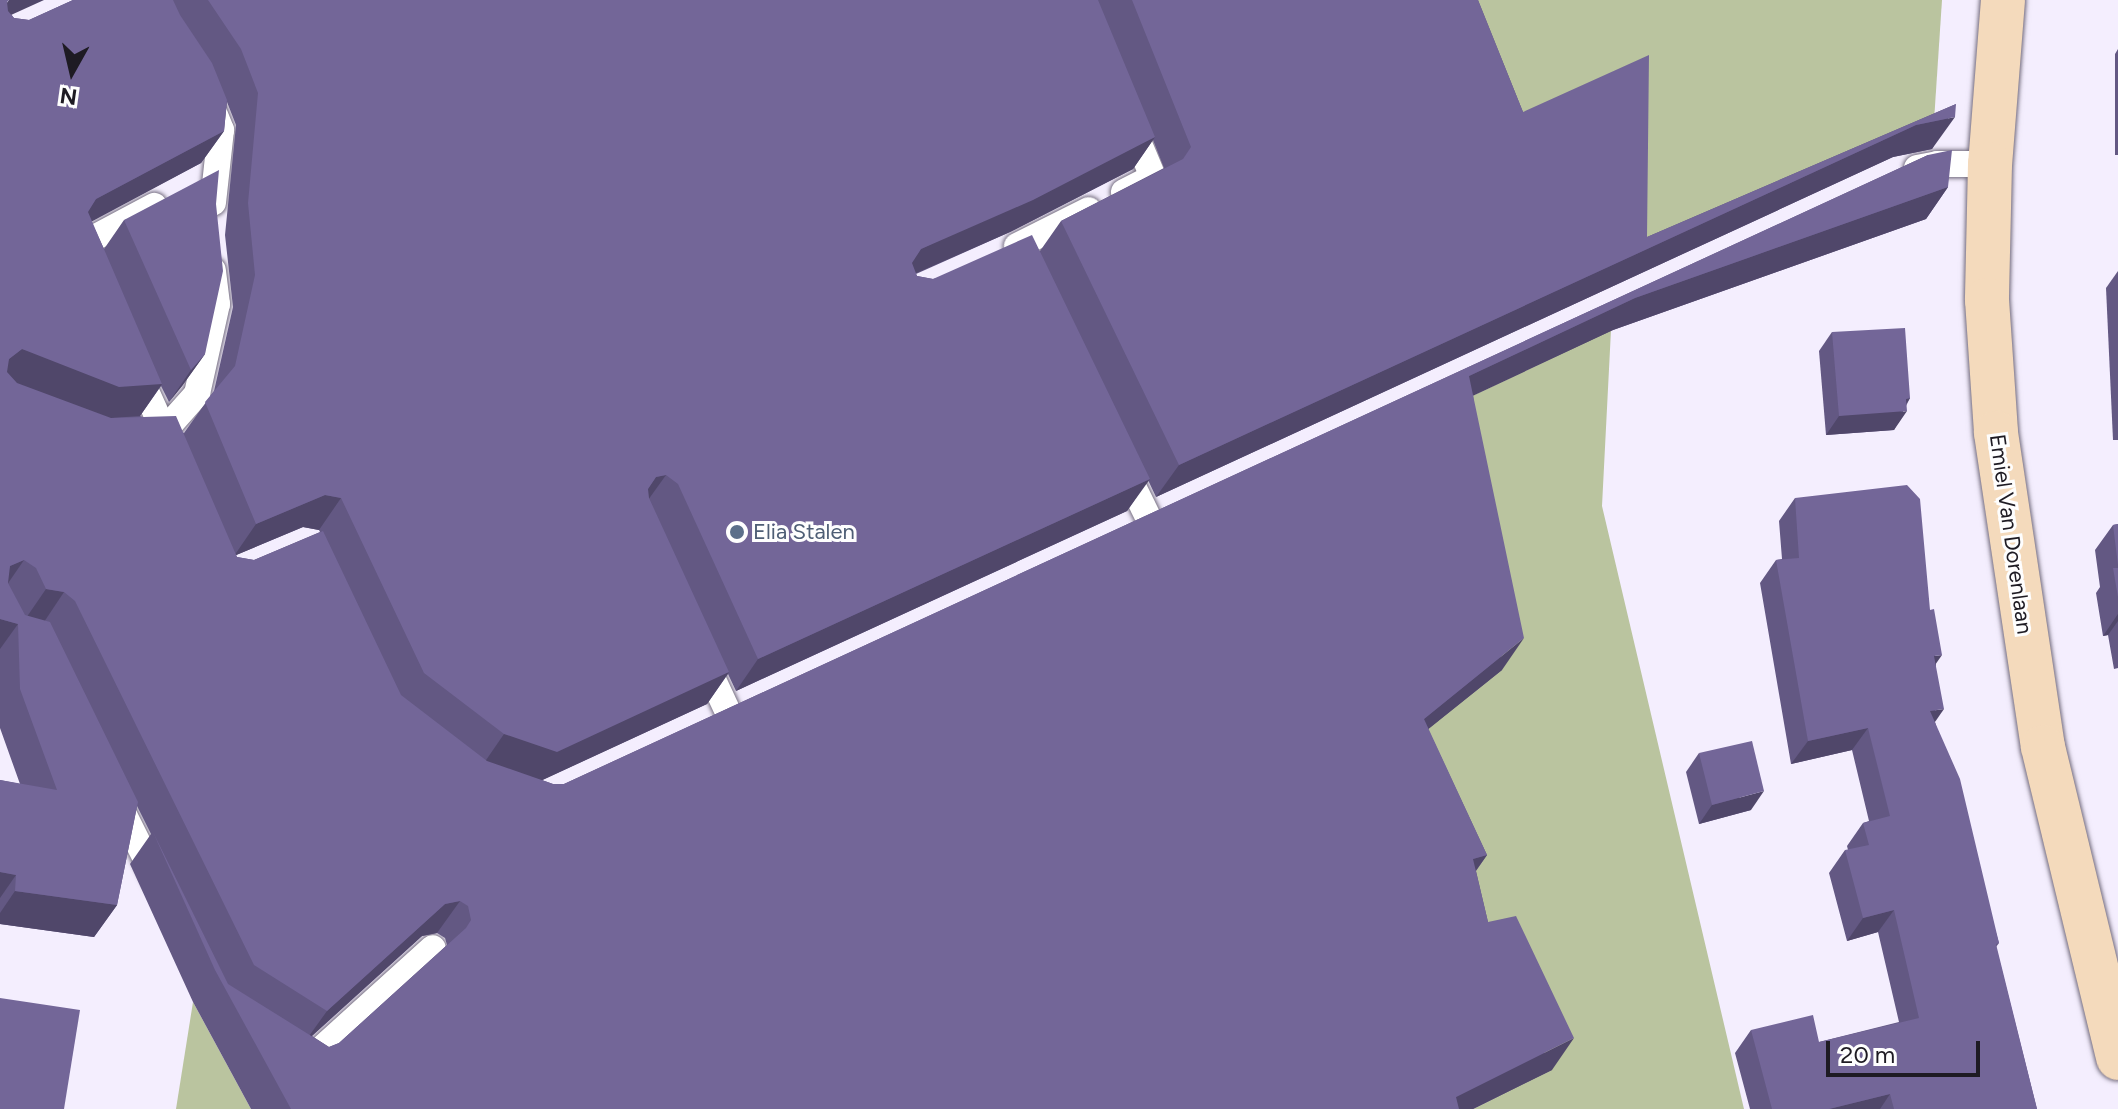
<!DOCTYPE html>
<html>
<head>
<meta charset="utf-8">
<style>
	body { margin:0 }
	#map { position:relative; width:2118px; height:1109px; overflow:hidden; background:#f4eefe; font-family:Figtree,sans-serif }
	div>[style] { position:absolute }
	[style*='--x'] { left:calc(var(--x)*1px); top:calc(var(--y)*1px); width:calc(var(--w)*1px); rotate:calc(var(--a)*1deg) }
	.green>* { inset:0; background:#bac49f }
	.roads { filter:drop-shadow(0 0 2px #746d7f) drop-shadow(0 0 2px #746d7f) }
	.lane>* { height:26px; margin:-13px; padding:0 13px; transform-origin:13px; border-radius:13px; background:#fff }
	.secondary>* { height:44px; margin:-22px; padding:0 22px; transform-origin:22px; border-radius:22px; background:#f4dabc }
	.wall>* { inset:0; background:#635883 }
	.shaded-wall>* { inset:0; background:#50476a }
	.building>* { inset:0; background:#736698 }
	.dots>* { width:22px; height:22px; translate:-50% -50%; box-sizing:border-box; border:4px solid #fefefe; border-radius:50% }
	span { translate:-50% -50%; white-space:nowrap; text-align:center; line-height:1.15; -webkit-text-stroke:6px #fefefe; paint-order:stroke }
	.service-label { font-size:22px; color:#4e5e75 }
	.left { translate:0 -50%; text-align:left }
	.street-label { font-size:22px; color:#1e1b23 }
	.north { position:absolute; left:32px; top:32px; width:80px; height:80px; -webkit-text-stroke:6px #fefefe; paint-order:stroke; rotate:188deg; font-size:22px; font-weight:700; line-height:32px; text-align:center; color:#1e1b23 }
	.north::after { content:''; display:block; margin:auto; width:28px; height:36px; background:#1e1b23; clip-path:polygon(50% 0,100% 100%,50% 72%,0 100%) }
	.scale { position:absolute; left:1826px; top:1041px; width:154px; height:36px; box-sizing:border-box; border:4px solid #1e1b23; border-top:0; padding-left:10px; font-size:24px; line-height:28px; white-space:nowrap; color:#1e1b23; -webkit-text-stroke:6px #fefefe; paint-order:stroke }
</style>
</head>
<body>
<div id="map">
	<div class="green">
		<div style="clip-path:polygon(1443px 0,1942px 0,1933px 136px,1625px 269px,1500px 144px)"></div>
		<div style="clip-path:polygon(1611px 330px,1602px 506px,1744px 1109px,1473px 1109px,1552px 1069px,1401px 751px,1447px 408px)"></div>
		<div style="clip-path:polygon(193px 1002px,251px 1109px,176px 1109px)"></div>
	</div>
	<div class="roads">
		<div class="lane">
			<div style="--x:211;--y:105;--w:27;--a:68"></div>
			<div style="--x:221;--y:130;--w:73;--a:96.3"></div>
			<div style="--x:1917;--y:168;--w:20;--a:-11"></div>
			<div style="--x:1937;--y:164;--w:53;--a:0"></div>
			<div style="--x:1124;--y:192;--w:33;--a:-27"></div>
			<div style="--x:1153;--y:177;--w:60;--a:-112.7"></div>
			<div style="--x:1017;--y:246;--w:80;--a:-26.6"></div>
			<div style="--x:87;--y:258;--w:14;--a:-115"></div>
			<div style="--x:81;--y:245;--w:83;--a:-28.1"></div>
			<div style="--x:137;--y:371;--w:66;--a:65.8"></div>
			<div style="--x:164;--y:431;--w:15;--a:176"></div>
			<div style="--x:170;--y:446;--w:16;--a:-112"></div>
			<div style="--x:164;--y:431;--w:50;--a:-48.3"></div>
			<div style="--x:197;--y:394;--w:92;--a:-77.5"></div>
			<div style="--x:217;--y:304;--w:34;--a:-97"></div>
			<div style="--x:1123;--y:466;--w:57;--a:63.9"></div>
			<div style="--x:703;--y:658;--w:57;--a:65.2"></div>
			<div style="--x:117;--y:801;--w:89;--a:63.4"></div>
			<div style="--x:298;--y:1058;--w:9;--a:32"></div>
			<div style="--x:306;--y:1063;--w:171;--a:-42.2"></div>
		</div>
		<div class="secondary">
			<div style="--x:2003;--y:0;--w:165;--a:94.5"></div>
			<div style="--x:1990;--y:164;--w:136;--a:91.3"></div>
			<div style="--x:1987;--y:300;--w:133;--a:86.1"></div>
			<div style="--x:1996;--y:433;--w:317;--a:81.5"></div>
			<div style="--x:2043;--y:747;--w:320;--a:76.4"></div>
		</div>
	</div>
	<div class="wall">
		<div style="clip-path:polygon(evenodd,0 0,14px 18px,29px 20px,73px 0,1478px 0,1523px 112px,1647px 237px,1956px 104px,1932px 149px,1893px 157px,1156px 497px,1148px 480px,1127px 511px,736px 691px,728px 674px,707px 704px,542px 780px,553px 784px,564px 784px,1928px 155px,1948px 187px,1926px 219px,1613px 330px,1473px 395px,1502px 670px,1428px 729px,1487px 855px,1476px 871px,1488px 922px,1552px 1070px,1473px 1109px,251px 1109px,193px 1002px,130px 864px,151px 834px,137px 806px,117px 905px,94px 937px,0 924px,0 780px,20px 784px,0 728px,0 0,227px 102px,236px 125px,225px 235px,233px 307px,214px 391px,184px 433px,140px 416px,161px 386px,169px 402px,182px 386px,205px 354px,216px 204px,124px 220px,104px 249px,91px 221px,201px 163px,224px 131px,227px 102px,0 0,1153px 140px,1164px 168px,1061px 221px,1040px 251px,933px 279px,917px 276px,916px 274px,1010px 232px,1133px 169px,1153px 140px,0 0,303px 527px,319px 530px,320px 532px,254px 560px,237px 557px,236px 555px,303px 527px,0 0,437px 933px,445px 938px,447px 945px,339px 1043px,329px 1047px,312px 1036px,422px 936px,437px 933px)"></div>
		<div style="clip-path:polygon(2118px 49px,2118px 155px,2115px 155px,2115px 54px)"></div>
		<div style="clip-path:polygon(2118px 271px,2118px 440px,2113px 440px,2106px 288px)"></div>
		<div style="clip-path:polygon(1832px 332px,1910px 398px,1894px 430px,1826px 435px,1819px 351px)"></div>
		<div style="clip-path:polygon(1795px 498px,1930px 610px,1936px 664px,1935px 722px,1999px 943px,1996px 947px,2037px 1109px,1750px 1109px,1735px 1053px,1751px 1030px,1819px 1042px,1899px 1022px,1878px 932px,1847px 941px,1829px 873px,1845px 850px,1848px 850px,1847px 846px,1863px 823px,1869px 821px,1852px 750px,1791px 764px,1760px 583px,1776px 560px,1782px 559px,1779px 521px)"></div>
		<div style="clip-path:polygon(2118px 524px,2118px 668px,2114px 669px,2108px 635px,2103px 636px,2096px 593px,2100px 587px,2095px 550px,2113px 525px)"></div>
		<div style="clip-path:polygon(1699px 753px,1751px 810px,1699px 824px,1686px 772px)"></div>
	</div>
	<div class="shaded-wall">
		<div style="clip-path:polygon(9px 0,44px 0,0 20px,0 12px)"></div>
		<div style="clip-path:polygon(1955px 117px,1932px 149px,1893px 157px,1156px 497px,1179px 465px,1916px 125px)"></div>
		<div style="clip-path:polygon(224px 131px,201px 163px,74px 231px,96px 199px)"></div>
		<div style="clip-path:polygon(1155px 137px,1133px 169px,1010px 232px,898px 281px,921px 249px)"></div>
		<div style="clip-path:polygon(1948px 187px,1926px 219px,1613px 330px,1447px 408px,1469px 376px,1635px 298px)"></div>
		<div style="clip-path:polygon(22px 349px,162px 384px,140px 416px,97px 419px,0 381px,9px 359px)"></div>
		<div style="clip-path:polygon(205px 354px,182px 386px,169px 402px,191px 370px)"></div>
		<div style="clip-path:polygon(1910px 398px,1901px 412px,1907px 411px,1894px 430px,1826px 435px,1839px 416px)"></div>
		<div style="clip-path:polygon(666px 475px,643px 507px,634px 509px,656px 477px)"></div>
		<div style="clip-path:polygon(1150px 479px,1127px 511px,736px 691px,758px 659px)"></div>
		<div style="clip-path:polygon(325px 495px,341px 498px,319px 530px,303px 527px,234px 556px,256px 524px)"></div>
		<div style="clip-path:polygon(24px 560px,2px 592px,10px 566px)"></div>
		<div style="clip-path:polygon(46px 589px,64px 592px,42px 625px,24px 621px)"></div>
		<div style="clip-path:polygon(2118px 614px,2118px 621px,2108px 635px,2103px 636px)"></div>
		<div style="clip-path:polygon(0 619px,18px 624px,0 649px)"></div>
		<div style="clip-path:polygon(1524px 638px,1502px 670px,1401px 751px,1424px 719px)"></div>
		<div style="clip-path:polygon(1942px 655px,1926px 678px,1934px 656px)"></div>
		<div style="clip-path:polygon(729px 672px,707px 704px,534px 784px,482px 766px,504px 734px)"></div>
		<div style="clip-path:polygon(1944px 709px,1928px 732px,1930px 711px)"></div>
		<div style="clip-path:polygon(1868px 728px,1852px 750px,1791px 764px,1808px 741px)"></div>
		<div style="clip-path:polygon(1764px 791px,1751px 810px,1699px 824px,1712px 805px)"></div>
		<div style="clip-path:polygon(1487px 855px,1464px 887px,1473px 859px)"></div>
		<div style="clip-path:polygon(0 872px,16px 875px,0 898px)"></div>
		<div style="clip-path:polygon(15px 891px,117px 905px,94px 937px,0 924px,0 913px)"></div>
		<div style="clip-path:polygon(460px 901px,437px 933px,422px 936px,304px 1043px,327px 1011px,445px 904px)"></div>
		<div style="clip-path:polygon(1894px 910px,1878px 932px,1847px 941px,1863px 918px)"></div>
		<div style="clip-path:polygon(1574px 1038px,1552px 1070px,1473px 1109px,1447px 1109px,1456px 1097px)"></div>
		<div style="clip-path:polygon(1890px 1094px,1880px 1109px,1829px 1109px)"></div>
	</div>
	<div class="building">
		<div style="clip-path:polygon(0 0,9px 0,7px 2px,8px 11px,14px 18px,29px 20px,73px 0,173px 0,180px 15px,212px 63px,227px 100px,224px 131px,96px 199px,88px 212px,162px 384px,119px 387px,22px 349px,9px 359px,7px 372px,17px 383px,111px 418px,176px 416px,237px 557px,254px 560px,323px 531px,401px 695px,487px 761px,553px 784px,564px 784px,1928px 155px,1952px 150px,1948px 187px,1635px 298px,1469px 376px,1524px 638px,1424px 719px,1487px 855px,1473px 859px,1488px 922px,1516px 916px,1574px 1038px,1456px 1097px,1459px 1109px,291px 1109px,215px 970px,153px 832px,228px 984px,329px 1047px,339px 1043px,466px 928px,471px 920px,468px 906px,460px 901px,445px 904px,327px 1011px,254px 965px,75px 601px,64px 592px,46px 589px,36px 568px,24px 560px,10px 566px,8px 583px,25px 615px,50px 622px,138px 802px,117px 905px,15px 891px,16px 875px,0 872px,0 780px,57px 790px,20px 689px,18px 624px,0 619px)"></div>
		<div style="clip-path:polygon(208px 0,1098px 0,1155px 137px,1033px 200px,921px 249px,912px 263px,917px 276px,933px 279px,1032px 235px,1150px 479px,758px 659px,678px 484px,666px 475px,656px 477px,648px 489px,649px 498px,729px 672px,557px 752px,504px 734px,424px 673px,341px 498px,325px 495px,256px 524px,205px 402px,235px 366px,255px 275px,248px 203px,258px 93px,241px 49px)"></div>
		<div style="clip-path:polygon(1132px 0,1478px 0,1523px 112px,1649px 55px,1647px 237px,1956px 104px,1955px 117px,1916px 125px,1179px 465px,1061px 221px,1183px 159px,1191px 147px)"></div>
		<div style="clip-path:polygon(219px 170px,216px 204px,223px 271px,205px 354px,191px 370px,124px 220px)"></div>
		<div style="clip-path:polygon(1905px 328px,1910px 398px,1906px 399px,1907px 411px,1839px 416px,1832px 332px)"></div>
		<div style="clip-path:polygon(1907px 485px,1920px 499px,1930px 610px,1934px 609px,1942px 655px,1934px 656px,1944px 709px,1930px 711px,1960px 779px,1999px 943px,1996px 944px,2037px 1109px,1894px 1109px,1890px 1094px,1829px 1109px,1772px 1109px,1751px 1030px,1813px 1015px,1819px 1042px,1919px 1018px,1894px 910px,1863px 918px,1845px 850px,1869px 845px,1863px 823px,1890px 816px,1868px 728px,1808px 741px,1776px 560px,1799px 558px,1795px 498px)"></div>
		<div style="clip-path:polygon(2118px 524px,2118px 565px,2113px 525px)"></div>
		<div style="clip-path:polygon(2113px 568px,2118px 568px,2118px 597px)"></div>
		<div style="clip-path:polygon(1752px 741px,1764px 791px,1712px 805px,1699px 753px)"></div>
		<div style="clip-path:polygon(0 998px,80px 1010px,64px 1109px,0 1109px)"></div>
	</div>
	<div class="dots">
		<div style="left:737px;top:532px;background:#5c6f8a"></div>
	</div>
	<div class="service-label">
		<span class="left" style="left:753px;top:532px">Elia Stalen</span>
	</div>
	<div class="street-label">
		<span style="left:2011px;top:534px;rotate:82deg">Emiel Van Dorenlaan</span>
	</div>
	<div class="north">N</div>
	<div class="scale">20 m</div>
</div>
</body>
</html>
